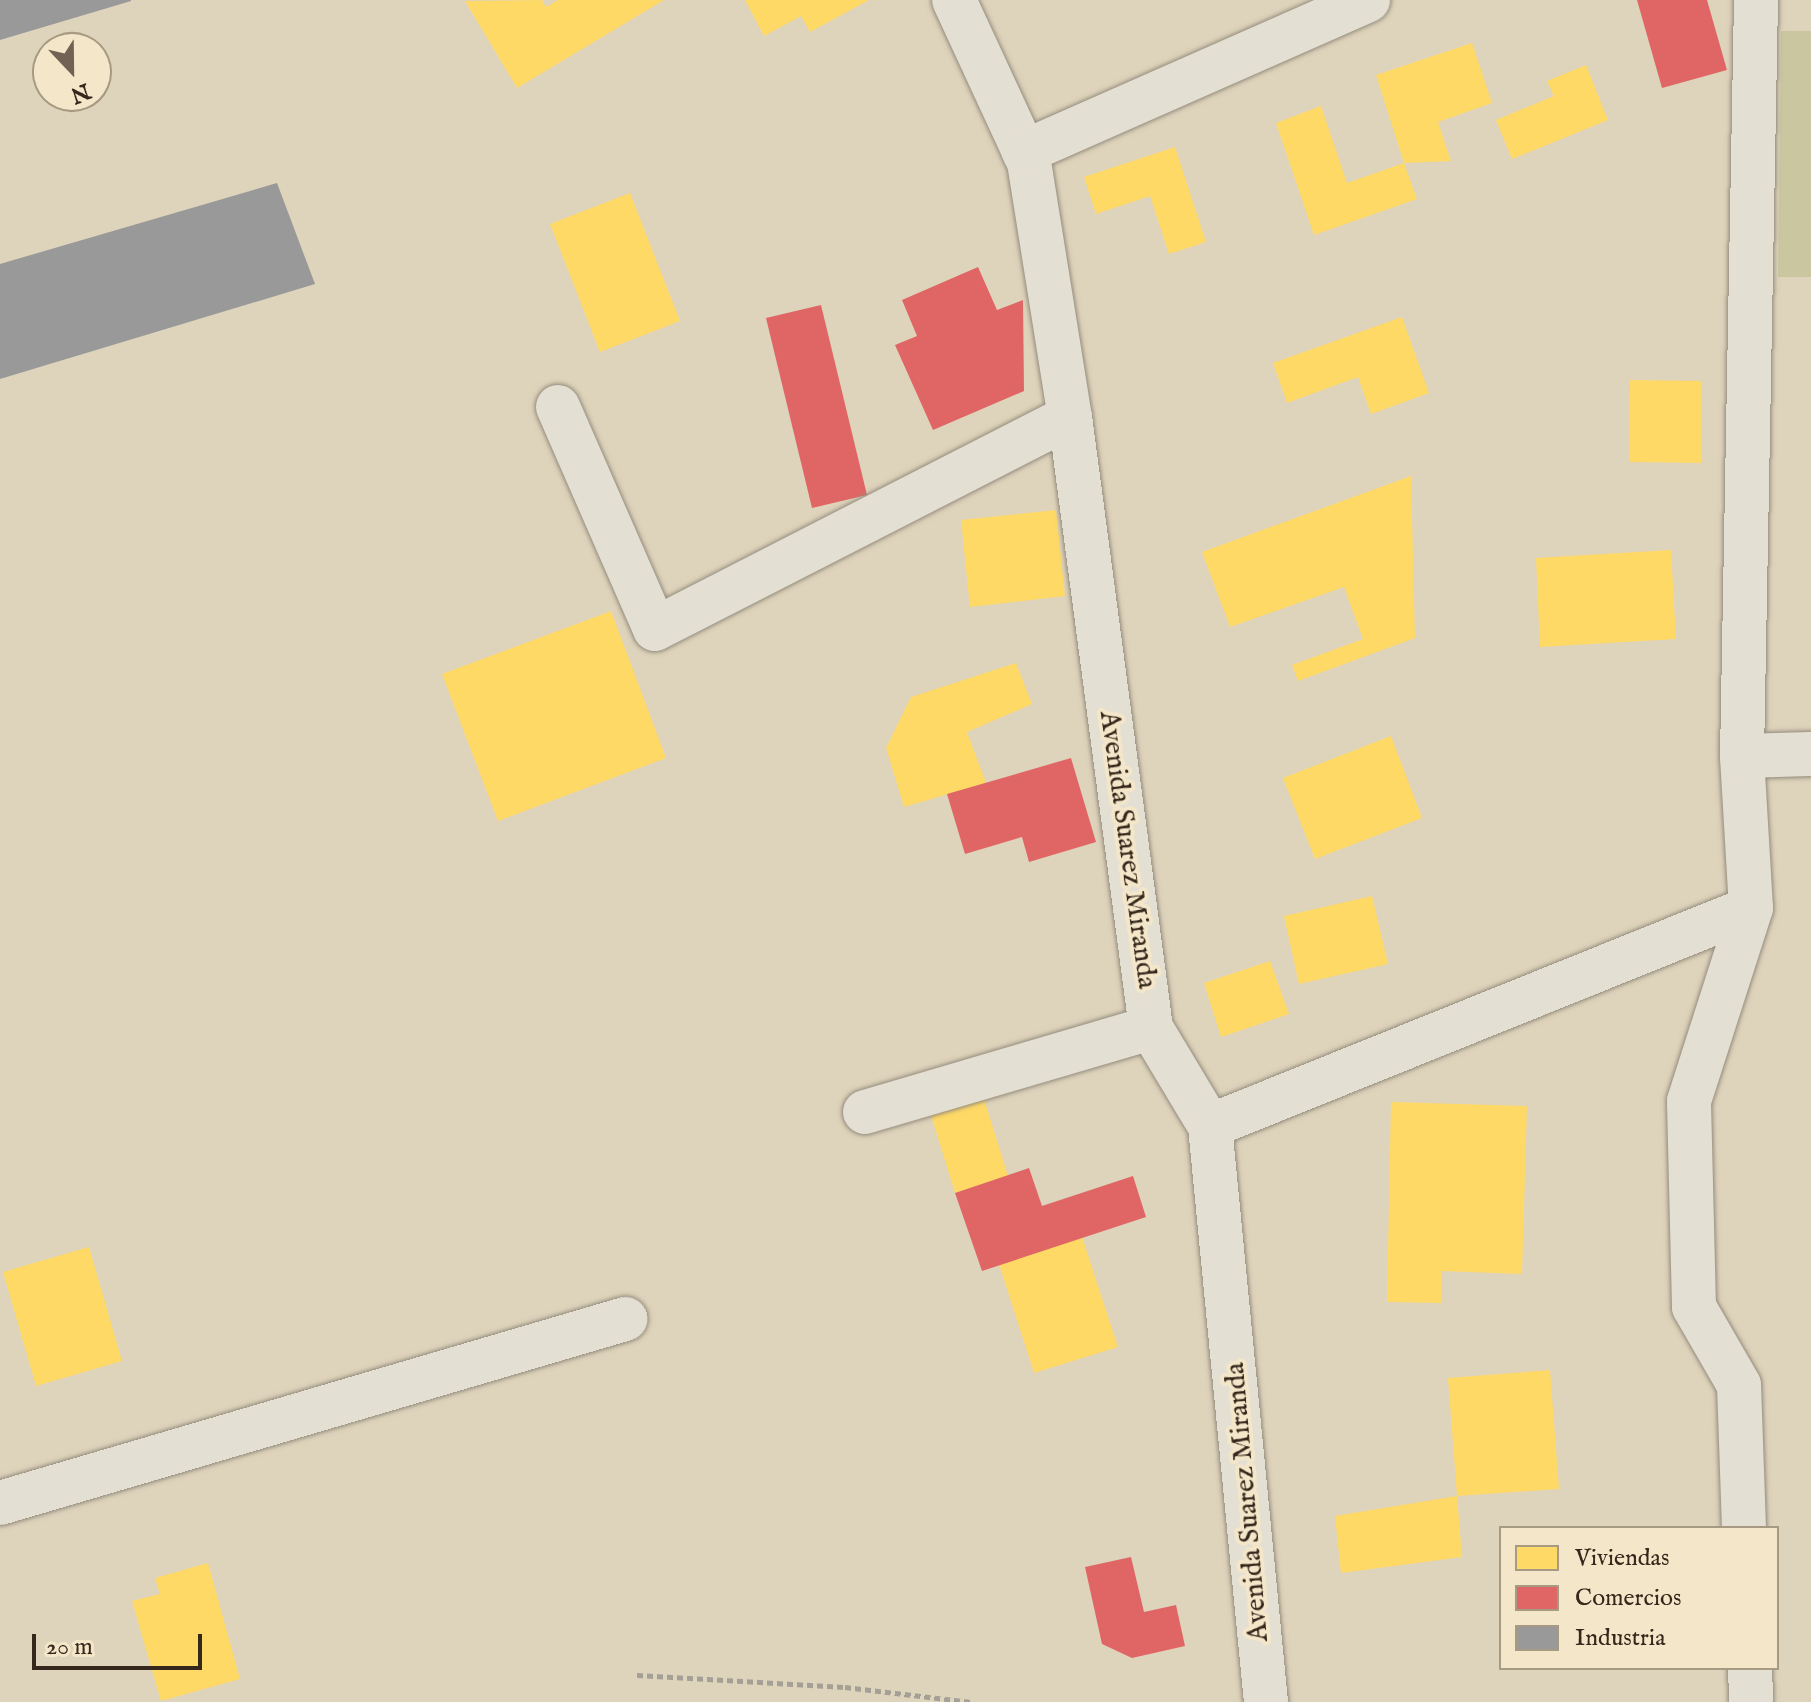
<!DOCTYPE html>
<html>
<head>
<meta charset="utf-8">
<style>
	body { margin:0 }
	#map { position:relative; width:1811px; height:1702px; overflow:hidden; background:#ded3bb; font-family:"IM FELL English",serif }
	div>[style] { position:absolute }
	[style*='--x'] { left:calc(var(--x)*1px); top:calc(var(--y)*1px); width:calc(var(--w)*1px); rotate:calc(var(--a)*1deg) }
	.green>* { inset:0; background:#cac7a0 }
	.homes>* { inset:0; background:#ffd966 }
	.shops>* { inset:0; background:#e06666 }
	.industry>* { inset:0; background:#999 }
	.path>* { height:5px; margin-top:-2.5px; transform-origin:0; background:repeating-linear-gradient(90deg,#a5a096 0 6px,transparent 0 10px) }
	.roads { filter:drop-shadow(0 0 2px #948c7d) drop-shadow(0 0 2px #948c7d) }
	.minor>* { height:44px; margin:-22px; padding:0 22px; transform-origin:22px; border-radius:22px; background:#e4dfd3 }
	span { translate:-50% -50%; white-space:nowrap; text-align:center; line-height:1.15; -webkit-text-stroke:8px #f3e6c9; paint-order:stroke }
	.street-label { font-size:28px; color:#35271b }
	.legend { position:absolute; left:1499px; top:1526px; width:280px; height:144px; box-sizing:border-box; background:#f3e6c9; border:2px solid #a79a83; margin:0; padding:10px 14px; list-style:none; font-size:24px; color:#35271b }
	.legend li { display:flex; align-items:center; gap:16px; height:40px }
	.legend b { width:40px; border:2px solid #a79a83 }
	.north { position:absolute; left:32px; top:32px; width:80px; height:80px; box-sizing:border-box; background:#f3e6c9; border:2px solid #a79a83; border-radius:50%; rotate:158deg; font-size:22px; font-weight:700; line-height:32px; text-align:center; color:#35271b }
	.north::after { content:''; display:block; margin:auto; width:28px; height:36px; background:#706353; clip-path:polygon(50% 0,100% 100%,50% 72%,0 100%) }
	.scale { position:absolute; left:32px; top:1634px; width:170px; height:36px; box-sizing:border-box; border:4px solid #35271b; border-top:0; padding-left:10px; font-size:24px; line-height:28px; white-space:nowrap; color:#35271b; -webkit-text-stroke:6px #f3e6c9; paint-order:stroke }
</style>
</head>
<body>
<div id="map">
	<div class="green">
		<div style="clip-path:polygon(1781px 31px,1811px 31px,1811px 277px,1778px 277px)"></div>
	</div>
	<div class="homes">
		<div style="clip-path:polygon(542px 0,546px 7px,558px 0,664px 0,517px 88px,465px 1px)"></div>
		<div style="clip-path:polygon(745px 0,869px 0,810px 32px,801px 16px,764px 36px)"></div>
		<div style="clip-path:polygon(1472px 43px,1492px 103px,1438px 122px,1451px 161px,1404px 163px,1417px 199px,1314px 235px,1276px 123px,1321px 106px,1347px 183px,1404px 163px,1376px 75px)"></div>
		<div style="clip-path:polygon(1586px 65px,1608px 120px,1512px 159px,1496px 120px,1554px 96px,1547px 81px)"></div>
		<div style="clip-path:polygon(1175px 147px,1206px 242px,1169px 254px,1150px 196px,1096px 214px,1084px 177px)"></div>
		<div style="clip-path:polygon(630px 193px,680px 321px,600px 352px,550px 224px)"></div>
		<div style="clip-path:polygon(1402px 317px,1429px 393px,1371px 414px,1358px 377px,1287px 403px,1273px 363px)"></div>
		<div style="clip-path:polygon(1630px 380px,1701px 381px,1701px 463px,1629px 462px)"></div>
		<div style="clip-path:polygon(1411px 476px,1415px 638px,1298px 681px,1292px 665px,1363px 639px,1344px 587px,1230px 627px,1202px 552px)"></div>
		<div style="clip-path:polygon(1056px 510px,1065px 596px,970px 607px,961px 520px)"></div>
		<div style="clip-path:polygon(1671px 550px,1676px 639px,1540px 647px,1536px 558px)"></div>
		<div style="clip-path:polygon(611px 611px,666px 758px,498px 821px,442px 674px)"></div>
		<div style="clip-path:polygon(1016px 663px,1032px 704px,967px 732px,986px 783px,904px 807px,886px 748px,911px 697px)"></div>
		<div style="clip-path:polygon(1391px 736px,1422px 818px,1315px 859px,1283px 778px)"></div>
		<div style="clip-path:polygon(1372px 896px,1388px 964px,1299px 984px,1284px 916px)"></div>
		<div style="clip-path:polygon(1270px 961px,1289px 1014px,1221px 1037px,1204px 983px)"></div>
		<div style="clip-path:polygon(983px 1096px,1008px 1176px,955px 1193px,930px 1112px)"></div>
		<div style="clip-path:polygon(1391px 1102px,1527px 1106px,1522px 1274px,1441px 1271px,1441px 1303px,1387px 1302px)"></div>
		<div style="clip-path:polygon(1082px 1237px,1118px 1347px,1034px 1373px,999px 1264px)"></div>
		<div style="clip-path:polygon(89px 1247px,122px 1361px,36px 1386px,3px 1272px)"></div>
		<div style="clip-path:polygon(1550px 1370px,1559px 1489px,1457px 1496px,1448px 1378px)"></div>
		<div style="clip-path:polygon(1457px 1496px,1462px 1557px,1341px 1573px,1335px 1516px)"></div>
		<div style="clip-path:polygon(208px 1563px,240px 1679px,161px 1701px,132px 1601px,160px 1594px,155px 1578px)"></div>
	</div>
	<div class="shops">
		<div style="clip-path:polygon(1637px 0,1707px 0,1727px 70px,1662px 88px)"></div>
		<div style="clip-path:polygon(978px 267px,997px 310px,1023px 300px,1024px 391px,933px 430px,895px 345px,917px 336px,902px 300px)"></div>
		<div style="clip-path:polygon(821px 305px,867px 495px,812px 508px,766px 318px)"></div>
		<div style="clip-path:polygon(1071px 758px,1096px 842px,1029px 862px,1022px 837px,965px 854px,947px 794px)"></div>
		<div style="clip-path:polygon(1029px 1168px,1042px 1206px,1133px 1176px,1146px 1217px,982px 1271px,955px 1193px)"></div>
		<div style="clip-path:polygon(1131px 1557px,1144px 1612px,1176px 1605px,1185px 1646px,1132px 1658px,1102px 1644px,1085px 1567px)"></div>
	</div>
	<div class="industry">
		<div style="clip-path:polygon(0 0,131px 0,131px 1px,0 40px)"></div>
		<div style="clip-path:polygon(277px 183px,315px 284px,0 379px,0 264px)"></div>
	</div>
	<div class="path">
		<div style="--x:637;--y:1675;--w:208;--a:3.3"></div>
		<div style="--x:845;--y:1687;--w:127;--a:6.8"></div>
	</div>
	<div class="roads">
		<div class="minor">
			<div style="--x:954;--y:0;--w:179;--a:65.2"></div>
			<div style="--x:1029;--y:162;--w:258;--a:80.9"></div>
			<div style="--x:1070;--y:417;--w:616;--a:82.45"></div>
			<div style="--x:1151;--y:1028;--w:114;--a:59"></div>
			<div style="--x:1210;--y:1126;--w:579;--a:84.45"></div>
			<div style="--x:1024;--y:152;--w:376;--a:-23.8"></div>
			<div style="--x:558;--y:407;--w:242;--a:66.4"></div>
			<div style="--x:655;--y:629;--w:466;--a:-27.1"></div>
			<div style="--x:1742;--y:756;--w:69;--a:-1.7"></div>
			<div style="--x:865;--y:1112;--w:298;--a:-16.4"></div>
			<div style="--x:1210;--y:1126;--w:583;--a:-21.95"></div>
			<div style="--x:0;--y:1503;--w:652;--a:-16.4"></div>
			<div style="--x:1744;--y:1528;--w:143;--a:-92"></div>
			<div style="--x:1739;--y:1385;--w:90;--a:-120"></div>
			<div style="--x:1694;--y:1307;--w:206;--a:-91.4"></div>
			<div style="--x:1689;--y:1101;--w:203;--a:-72.2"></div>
			<div style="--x:1751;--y:908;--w:152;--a:-93.4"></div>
			<div style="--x:1742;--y:756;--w:756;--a:-88.94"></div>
			<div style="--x:1750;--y:1668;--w:34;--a:88"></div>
		</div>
	</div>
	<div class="street-label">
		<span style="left:1127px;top:850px;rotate:82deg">Avenida Suarez Miranda</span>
		<span style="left:1248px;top:1502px;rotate:-95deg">Avenida Suarez Miranda</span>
	</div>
	<ul class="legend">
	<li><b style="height:22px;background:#ffd966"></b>Viviendas</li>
	<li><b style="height:22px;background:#e06666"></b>Comercios</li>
	<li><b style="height:22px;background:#999"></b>Industria</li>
	</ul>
	<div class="north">N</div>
	<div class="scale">20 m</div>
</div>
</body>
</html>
